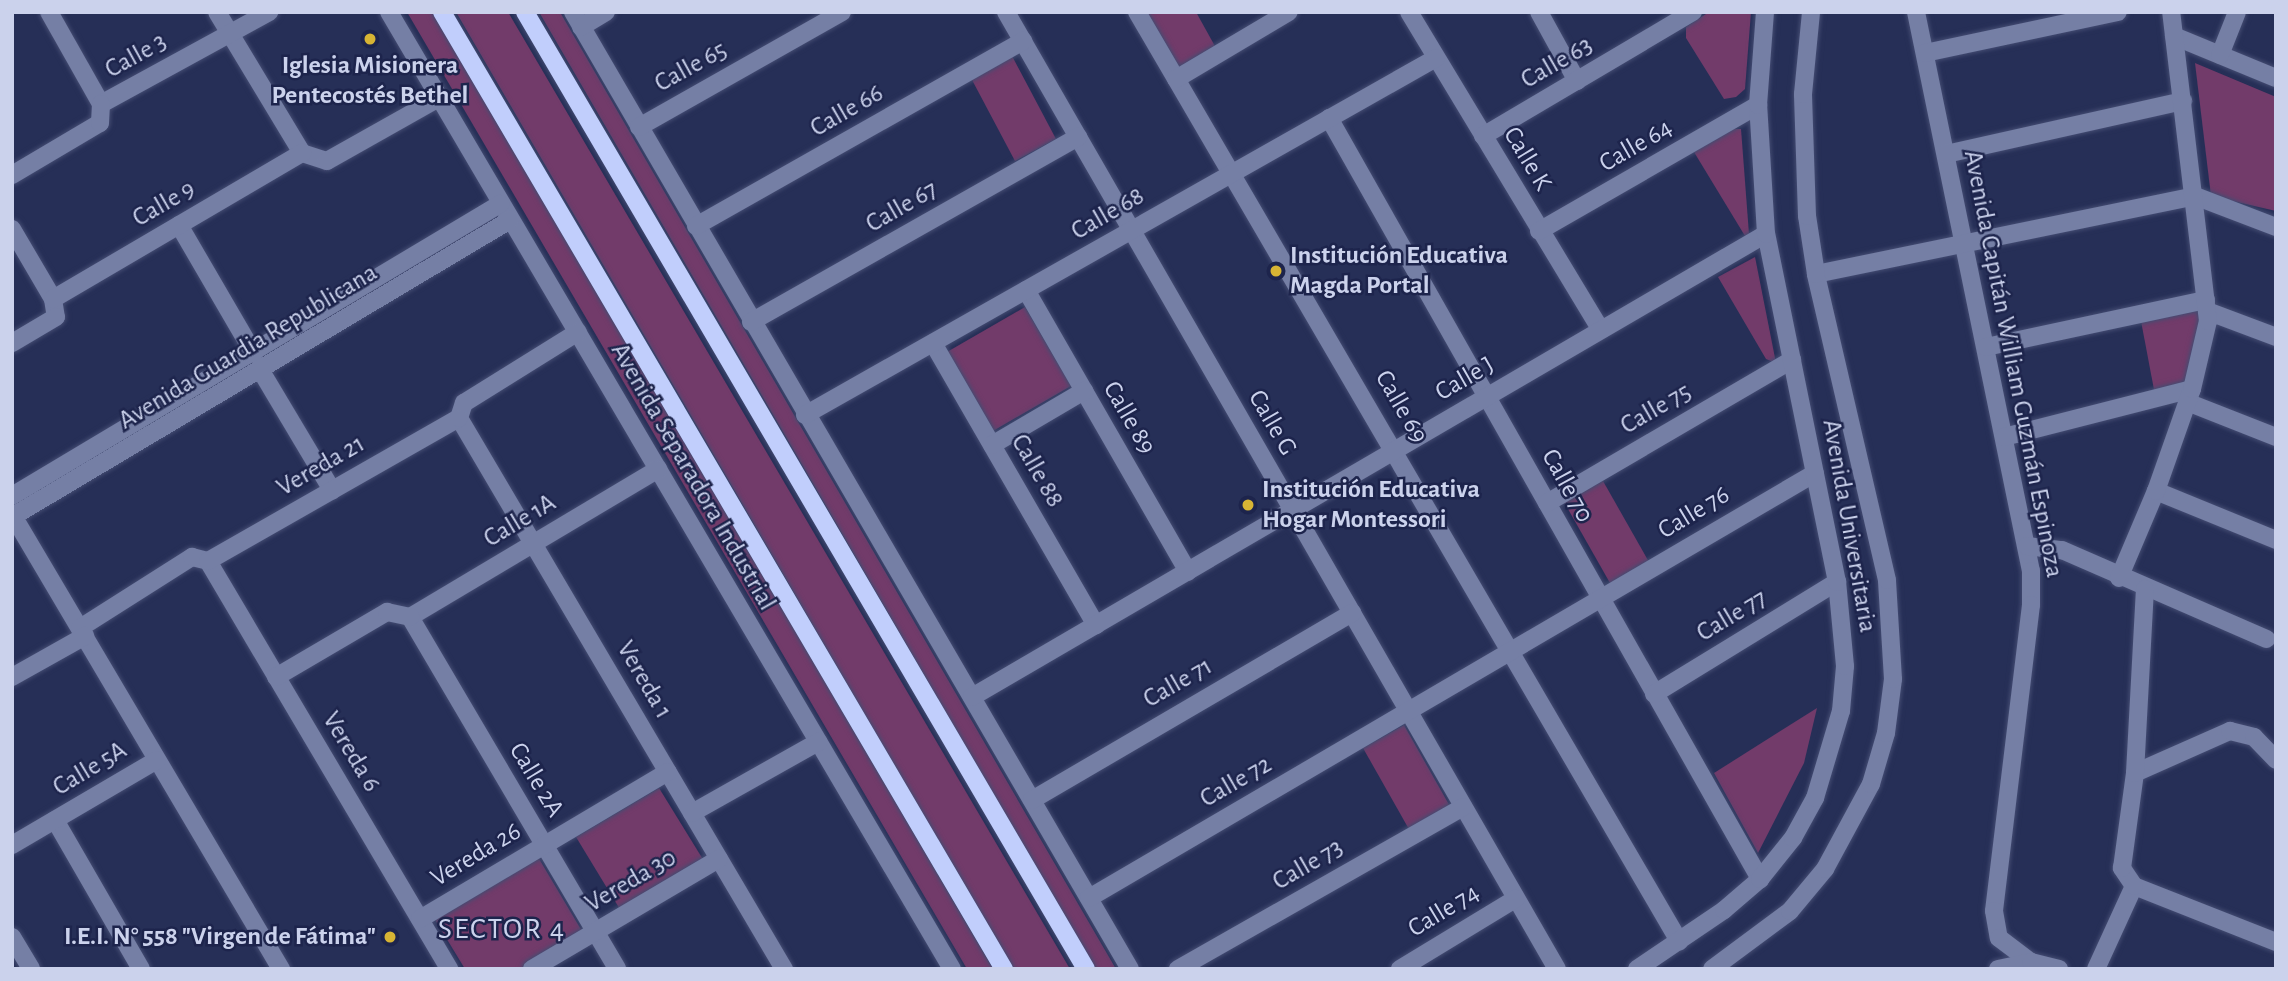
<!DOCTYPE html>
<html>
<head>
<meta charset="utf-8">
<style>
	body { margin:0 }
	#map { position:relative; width:2288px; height:981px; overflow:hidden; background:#262f57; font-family:"Alegreya Sans",sans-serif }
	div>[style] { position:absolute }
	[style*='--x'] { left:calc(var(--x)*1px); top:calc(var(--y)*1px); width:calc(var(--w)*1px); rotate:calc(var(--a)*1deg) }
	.green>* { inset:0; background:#723b6a }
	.roads { filter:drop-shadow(0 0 2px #444c72) drop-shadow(0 0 2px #444c72) }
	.minor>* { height:18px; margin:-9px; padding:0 9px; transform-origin:9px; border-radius:9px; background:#757fa5 }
	.major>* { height:18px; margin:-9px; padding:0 9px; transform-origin:9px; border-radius:9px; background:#c1cefc }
	.dots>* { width:19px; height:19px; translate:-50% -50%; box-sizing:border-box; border:4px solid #1d244c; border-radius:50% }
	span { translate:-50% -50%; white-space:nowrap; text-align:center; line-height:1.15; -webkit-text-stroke:5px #1d244c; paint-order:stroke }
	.street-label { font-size:26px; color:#cbd2ec }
	.poi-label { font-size:26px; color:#cbd2ec; font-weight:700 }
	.left { translate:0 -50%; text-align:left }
	.right { translate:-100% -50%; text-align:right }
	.quarter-label { font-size:30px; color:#cbd2ec; letter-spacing:2px }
	.frame { position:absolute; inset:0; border:14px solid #cbd2ec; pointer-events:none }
</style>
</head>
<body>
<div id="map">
	<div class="green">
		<div style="clip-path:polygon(407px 12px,433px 12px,993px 969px,967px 969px)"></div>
		<div style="clip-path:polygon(456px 12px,508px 12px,1070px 969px,1013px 969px)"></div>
		<div style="clip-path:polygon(539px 12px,560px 12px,1116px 969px,1095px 969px)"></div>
		<div style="clip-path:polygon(1146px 12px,1196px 12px,1216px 48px,1179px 70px)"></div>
		<div style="clip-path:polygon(1709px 12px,1751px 12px,1745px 89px,1736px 97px,1724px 99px,1686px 38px,1686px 27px)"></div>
		<div style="clip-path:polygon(1012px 56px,1056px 139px,1015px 161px,971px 78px)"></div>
		<div style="clip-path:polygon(2195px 63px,2276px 97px,2276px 211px,2211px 196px)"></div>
		<div style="clip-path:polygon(1734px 129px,1741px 129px,1749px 234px,1745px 236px,1694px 152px)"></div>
		<div style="clip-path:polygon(1755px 257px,1776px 363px,1766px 359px,1718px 277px)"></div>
		<div style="clip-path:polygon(1025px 307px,1071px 386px,993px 431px,947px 352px)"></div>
		<div style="clip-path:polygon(2200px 309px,2202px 336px,2187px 385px,2155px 395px,2141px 321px)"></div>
		<div style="clip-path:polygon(1603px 481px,1649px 562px,1610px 583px,1564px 502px)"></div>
		<div style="clip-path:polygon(1817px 708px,1804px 763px,1758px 853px,1714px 773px)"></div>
		<div style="clip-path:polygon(1404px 725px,1451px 808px,1410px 831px,1363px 748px)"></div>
		<div style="clip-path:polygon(659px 788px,704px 861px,621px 911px,576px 837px)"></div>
		<div style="clip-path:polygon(538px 857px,582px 931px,520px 969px,465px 969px,434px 918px)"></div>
	</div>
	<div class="roads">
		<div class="minor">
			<div style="--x:49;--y:12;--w:106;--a:60.5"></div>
			<div style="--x:217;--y:12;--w:165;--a:58.9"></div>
			<div style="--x:389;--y:12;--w:1110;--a:59.53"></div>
			<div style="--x:573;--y:12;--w:1107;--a:59.8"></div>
			<div style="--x:1006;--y:12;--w:1104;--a:60.07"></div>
			<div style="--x:1137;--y:12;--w:1076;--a:59.74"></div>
			<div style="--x:1409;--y:12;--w:371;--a:58.9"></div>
			<div style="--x:1539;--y:12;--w:79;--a:61.2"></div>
			<div style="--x:1916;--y:12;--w:571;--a:78.38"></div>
			<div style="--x:2031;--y:571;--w:34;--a:90"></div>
			<div style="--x:2031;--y:605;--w:308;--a:96.9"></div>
			<div style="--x:1994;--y:911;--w:27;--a:80"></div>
			<div style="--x:1999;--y:938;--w:40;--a:37"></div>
			<div style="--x:581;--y:27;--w:29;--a:-31"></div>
			<div style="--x:2174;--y:36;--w:110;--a:22.4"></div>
			<div style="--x:1925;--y:53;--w:197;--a:-12"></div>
			<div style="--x:2220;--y:55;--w:46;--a:-68.4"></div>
			<div style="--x:1176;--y:79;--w:131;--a:-30.7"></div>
			<div style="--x:101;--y:104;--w:192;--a:-28.7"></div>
			<div style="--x:1329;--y:118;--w:875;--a:60.47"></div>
			<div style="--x:639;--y:127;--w:233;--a:-29.5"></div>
			<div style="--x:1483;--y:136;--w:244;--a:-30.6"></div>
			<div style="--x:302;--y:153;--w:26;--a:18"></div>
			<div style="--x:327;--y:161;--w:129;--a:-29.4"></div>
			<div style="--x:1946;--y:154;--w:243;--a:-12.6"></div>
			<div style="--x:12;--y:175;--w:102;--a:-30.6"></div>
			<div style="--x:100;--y:123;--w:19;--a:-87"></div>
			<div style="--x:179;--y:225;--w:149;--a:59.8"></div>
			<div style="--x:696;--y:226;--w:376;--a:-29.5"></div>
			<div style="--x:12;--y:229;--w:81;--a:59.6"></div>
			<div style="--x:53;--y:299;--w:18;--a:81"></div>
			<div style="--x:56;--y:317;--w:51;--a:149.4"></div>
			<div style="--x:1539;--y:231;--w:253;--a:-29.9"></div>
			<div style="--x:1816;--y:274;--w:387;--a:-11.6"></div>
			<div style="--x:2195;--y:196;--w:87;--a:20.9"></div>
			<div style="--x:1026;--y:290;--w:325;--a:60.1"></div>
			<div style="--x:53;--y:299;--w:289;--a:-30.4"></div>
			<div style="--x:2207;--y:311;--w:74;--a:20.6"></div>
			<div style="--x:751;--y:322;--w:376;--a:-29.5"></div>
			<div style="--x:933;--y:343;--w:326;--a:60"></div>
			<div style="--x:1986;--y:347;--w:225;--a:-12.1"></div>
			<div style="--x:261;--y:371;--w:139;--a:59.2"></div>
			<div style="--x:2187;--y:402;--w:96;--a:21.5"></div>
			<div style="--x:805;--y:415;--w:725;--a:-29.5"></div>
			<div style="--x:459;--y:418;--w:640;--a:59.47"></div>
			<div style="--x:2004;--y:437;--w:194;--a:-14.3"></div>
			<div style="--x:992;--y:445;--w:107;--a:-30.4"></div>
			<div style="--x:2156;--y:491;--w:130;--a:22.2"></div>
			<div style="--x:12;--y:496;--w:569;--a:-30.89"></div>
			<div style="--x:1547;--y:503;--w:284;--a:-30.3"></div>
			<div style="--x:12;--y:514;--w:529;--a:59.41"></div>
			<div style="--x:12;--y:517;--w:580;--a:-30.81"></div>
			<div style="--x:2027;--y:546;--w:35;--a:7"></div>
			<div style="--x:2062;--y:550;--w:223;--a:23.5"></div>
			<div style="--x:208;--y:561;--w:474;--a:59.4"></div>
			<div style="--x:2119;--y:578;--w:95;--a:-67"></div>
			<div style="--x:2156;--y:491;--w:108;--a:-70.6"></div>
			<div style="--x:2192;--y:389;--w:70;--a:-76.8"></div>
			<div style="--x:2208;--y:321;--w:311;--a:-96.8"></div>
			<div style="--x:410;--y:617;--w:408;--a:59.5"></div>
			<div style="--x:410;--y:617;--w:289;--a:-30.8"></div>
			<div style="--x:80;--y:628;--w:133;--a:-32.4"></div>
			<div style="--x:192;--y:557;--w:16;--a:14"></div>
			<div style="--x:208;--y:561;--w:289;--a:-29.7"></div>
			<div style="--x:459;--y:418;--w:16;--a:-72"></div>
			<div style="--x:464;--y:403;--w:134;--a:-31.9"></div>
			<div style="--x:12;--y:677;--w:84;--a:-29.3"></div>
			<div style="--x:276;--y:677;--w:129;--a:-30.4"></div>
			<div style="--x:387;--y:612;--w:24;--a:12"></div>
			<div style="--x:1654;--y:694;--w:215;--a:-31.5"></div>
			<div style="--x:972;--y:697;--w:919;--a:-30.25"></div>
			<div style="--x:2135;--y:773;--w:104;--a:-23.9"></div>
			<div style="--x:2230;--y:731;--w:25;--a:14"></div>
			<div style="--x:2254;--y:737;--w:32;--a:46"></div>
			<div style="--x:1032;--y:800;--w:371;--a:-30.3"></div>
			<div style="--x:692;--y:813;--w:145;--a:-29.4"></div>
			<div style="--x:55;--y:820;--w:172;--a:60"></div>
			<div style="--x:12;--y:845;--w:168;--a:-30.4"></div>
			<div style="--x:2134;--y:886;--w:153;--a:21.5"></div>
			<div style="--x:1089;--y:898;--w:841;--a:-30.34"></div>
			<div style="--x:420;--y:919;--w:288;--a:-30.7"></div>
			<div style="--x:12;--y:937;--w:37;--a:59"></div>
			<div style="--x:532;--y:969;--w:217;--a:-30.5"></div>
			<div style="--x:1178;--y:969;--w:328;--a:-29.6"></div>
			<div style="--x:1400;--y:969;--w:135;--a:-31.3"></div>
			<div style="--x:1637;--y:969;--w:105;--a:-34.1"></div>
			<div style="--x:1724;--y:910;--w:48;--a:-40.7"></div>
			<div style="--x:1760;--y:879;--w:53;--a:-51.2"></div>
			<div style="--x:1793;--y:838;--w:46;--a:-61.2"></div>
			<div style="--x:1815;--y:798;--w:91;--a:-73.4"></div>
			<div style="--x:1841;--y:711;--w:45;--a:-84.9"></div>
			<div style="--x:1845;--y:666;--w:84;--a:-95.4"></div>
			<div style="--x:1837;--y:582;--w:355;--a:-101.5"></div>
			<div style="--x:1766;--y:234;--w:129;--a:-93.5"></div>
			<div style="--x:1758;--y:105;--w:93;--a:-85.7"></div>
			<div style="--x:1712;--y:969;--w:97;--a:-36.6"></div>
			<div style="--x:1790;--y:911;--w:55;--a:-50.2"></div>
			<div style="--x:1825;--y:869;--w:97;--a:-61.6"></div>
			<div style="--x:1871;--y:784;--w:53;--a:-73.6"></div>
			<div style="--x:1886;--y:733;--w:54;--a:-82.6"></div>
			<div style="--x:1893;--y:679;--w:99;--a:-93.5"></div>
			<div style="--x:1887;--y:580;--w:314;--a:-103.1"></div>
			<div style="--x:1816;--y:274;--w:59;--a:-98.8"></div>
			<div style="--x:1807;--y:216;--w:122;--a:-91.9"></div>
			<div style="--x:1803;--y:94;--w:82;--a:-84.4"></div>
			<div style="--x:1998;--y:969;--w:34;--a:-12"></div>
			<div style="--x:2031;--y:962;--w:29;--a:14"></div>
			<div style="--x:2096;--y:969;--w:91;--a:-65.4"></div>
			<div style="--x:2134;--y:886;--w:22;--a:-124"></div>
			<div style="--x:2122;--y:868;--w:96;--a:-82.2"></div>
			<div style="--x:2135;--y:773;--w:184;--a:-86.9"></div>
		</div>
		<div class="major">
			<div style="--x:442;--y:12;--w:1110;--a:59.58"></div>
			<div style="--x:525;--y:12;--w:1109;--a:59.62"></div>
		</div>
	</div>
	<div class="dots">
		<div style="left:370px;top:39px;background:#d7b434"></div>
		<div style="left:1276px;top:271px;background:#d7b434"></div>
		<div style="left:1248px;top:505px;background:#d7b434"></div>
		<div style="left:390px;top:937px;background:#d7b434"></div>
	</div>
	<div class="street-label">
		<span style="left:136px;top:56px;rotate:-29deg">Calle 3</span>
		<span style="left:1557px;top:63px;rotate:-30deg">Calle 63</span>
		<span style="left:691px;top:67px;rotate:-29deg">Calle 65</span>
		<span style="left:847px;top:111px;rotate:-30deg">Calle 66</span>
		<span style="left:1636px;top:146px;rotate:-30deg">Calle 64</span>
		<span style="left:1527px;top:159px;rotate:59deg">Calle K</span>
		<span style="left:164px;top:204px;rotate:-30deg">Calle 9</span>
		<span style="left:902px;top:207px;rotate:-30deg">Calle 67</span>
		<span style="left:1108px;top:214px;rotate:-30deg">Calle 68</span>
		<span style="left:248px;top:347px;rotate:-31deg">Avenida Guardia Republicana</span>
		<span style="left:2013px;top:364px;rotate:79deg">Avenida Capitán William Guzmán Espinoza</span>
		<span style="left:1465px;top:379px;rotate:-30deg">Calle J</span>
		<span style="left:1401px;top:407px;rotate:60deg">Calle 69</span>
		<span style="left:1656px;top:409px;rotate:-30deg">Calle 75</span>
		<span style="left:1129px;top:418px;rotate:60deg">Calle 89</span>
		<span style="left:1272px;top:423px;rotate:60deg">Calle G</span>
		<span style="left:321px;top:466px;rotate:-30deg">Vereda 21</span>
		<span style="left:1037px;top:471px;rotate:60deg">Calle 88</span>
		<span style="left:693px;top:477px;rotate:60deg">Avenida Separadora Industrial</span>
		<span style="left:1567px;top:486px;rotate:61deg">Calle 70</span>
		<span style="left:1694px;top:513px;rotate:-31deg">Calle 76</span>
		<span style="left:520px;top:521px;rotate:-31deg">Calle 1A</span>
		<span style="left:1849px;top:526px;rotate:80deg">Avenida Universitaria</span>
		<span style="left:1732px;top:616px;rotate:-31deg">Calle 77</span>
		<span style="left:644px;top:680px;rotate:60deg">Vereda 1</span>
		<span style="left:1178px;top:683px;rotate:-30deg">Calle 71</span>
		<span style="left:351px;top:752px;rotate:59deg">Vereda 6</span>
		<span style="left:90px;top:769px;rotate:-31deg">Calle 5A</span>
		<span style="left:536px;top:780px;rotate:59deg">Calle 2A</span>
		<span style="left:1236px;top:782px;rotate:-30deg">Calle 72</span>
		<span style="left:476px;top:855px;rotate:-31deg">Vereda 26</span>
		<span style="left:1308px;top:865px;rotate:-30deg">Calle 73</span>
		<span style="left:631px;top:881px;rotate:-30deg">Vereda 30</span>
		<span style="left:1444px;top:911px;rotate:-31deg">Calle 74</span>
	</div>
	<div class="poi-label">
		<span style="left:370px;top:81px">Iglesia Misionera<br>Pentecostés Bethel</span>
		<span class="left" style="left:1290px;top:271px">Institución Educativa<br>Magda Portal</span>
		<span class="left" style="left:1262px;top:505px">Institución Educativa<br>Hogar Montessori</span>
		<span class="right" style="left:376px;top:937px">I.E.I. N° 558 "Virgen de Fátima"</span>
	</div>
	<div class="quarter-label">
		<span style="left:502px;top:929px">SECTOR 4</span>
	</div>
	<div class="frame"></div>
</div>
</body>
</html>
